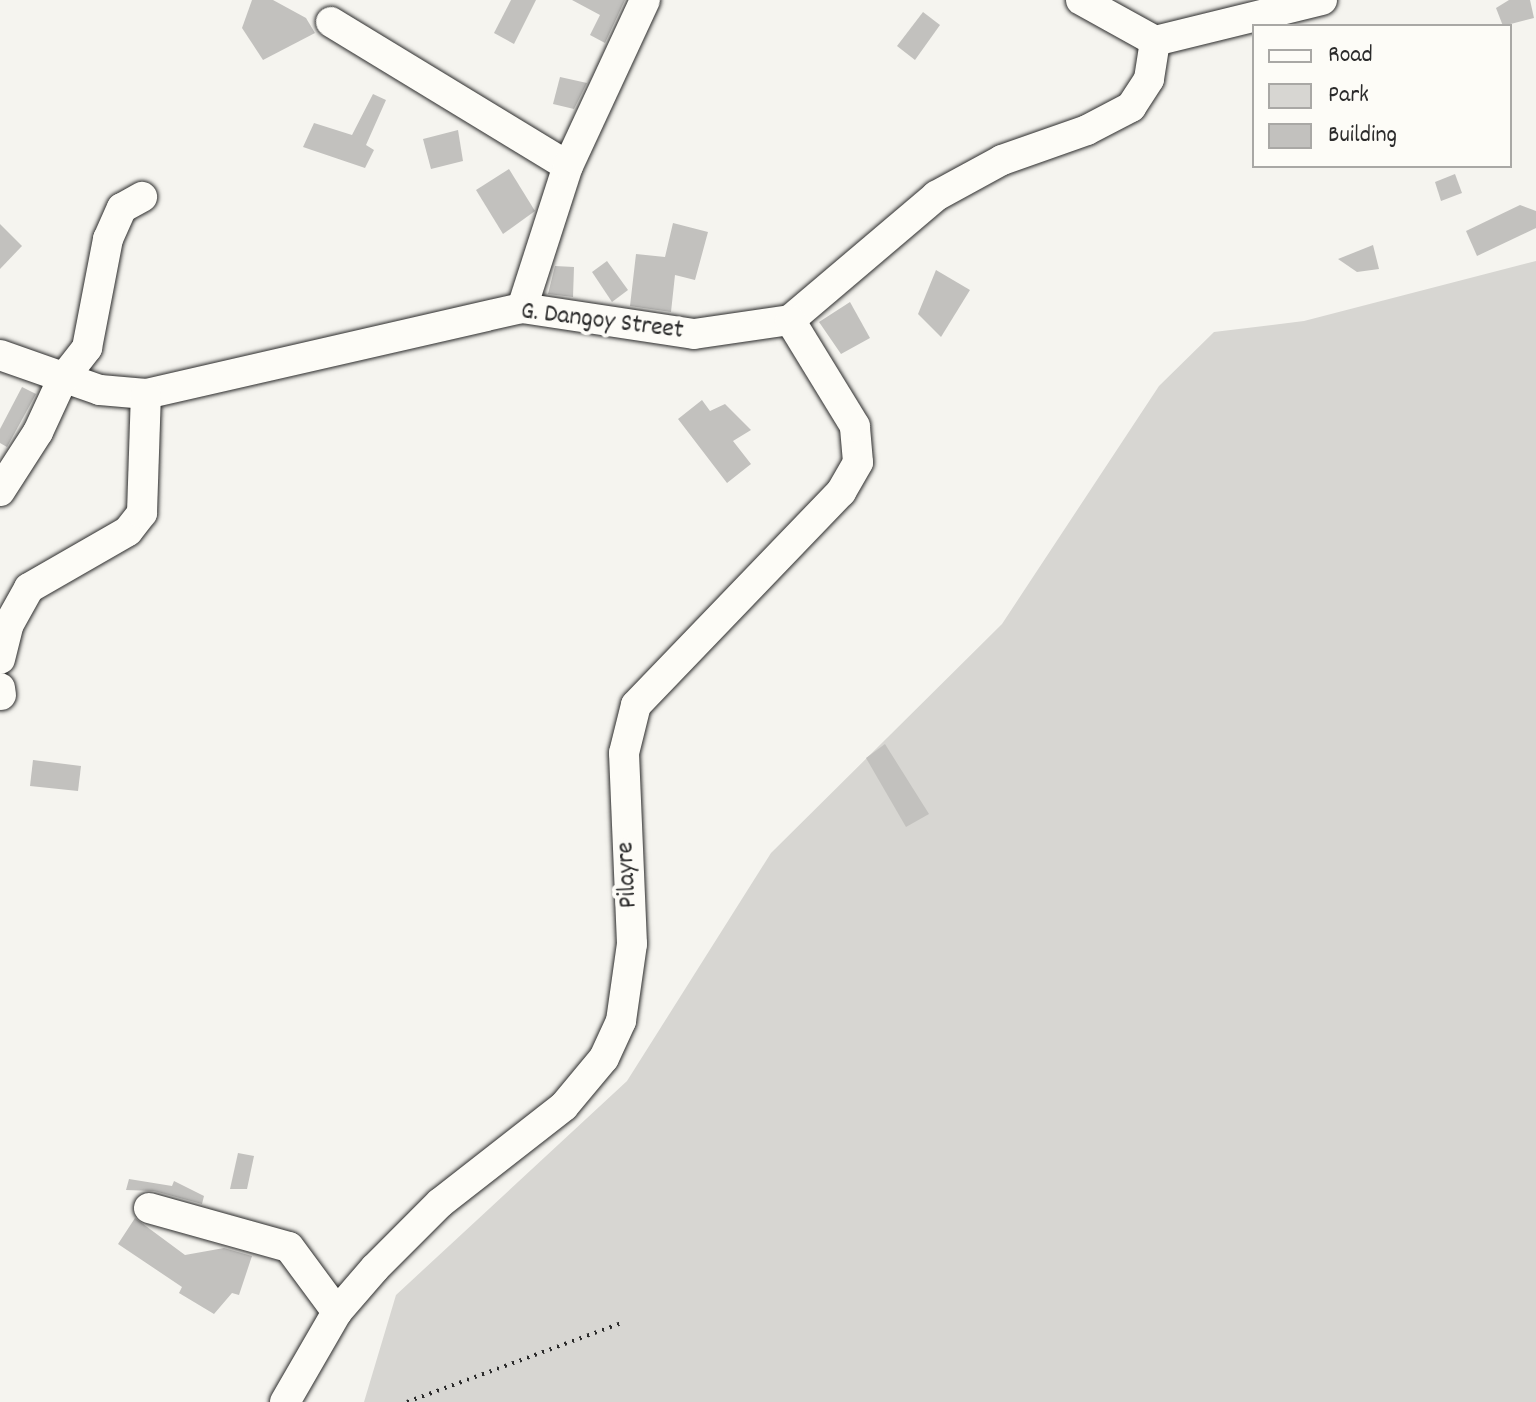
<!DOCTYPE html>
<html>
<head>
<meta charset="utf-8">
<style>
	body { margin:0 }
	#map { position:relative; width:1536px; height:1402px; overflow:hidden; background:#f5f4ef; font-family:Dekko,sans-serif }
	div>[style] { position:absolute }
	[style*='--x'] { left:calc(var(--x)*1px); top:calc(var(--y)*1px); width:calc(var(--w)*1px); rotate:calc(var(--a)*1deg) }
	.green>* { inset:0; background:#d7d6d2 }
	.building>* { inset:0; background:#c2c1be }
	.path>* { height:4px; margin-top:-2px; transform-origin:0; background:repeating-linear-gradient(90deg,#2b2b2b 0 2px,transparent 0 8px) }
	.roads { filter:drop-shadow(0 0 2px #2b2b2b) drop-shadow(0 0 2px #2b2b2b) }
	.minor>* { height:30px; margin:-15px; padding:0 15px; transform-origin:15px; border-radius:15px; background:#fdfcf7 }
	span { translate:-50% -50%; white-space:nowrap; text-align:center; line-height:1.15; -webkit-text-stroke:8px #fdfcf7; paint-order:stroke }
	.street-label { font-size:26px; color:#2b2b2b }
	.legend { position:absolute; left:1252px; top:24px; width:260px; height:144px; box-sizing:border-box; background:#fdfcf7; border:2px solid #a9a8a5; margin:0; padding:10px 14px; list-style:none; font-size:24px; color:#2b2b2b }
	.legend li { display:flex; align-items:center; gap:16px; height:40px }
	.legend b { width:40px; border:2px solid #a9a8a5 }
</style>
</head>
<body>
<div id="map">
	<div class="green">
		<div style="clip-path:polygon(1536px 261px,1536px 1402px,364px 1402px,396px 1295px,627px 1081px,771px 853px,1002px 624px,1159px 386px,1214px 332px,1304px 321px)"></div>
	</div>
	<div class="building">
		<div style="clip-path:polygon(252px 0,273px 0,306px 18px,315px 33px,263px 60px,242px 28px)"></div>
		<div style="clip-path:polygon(511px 0,536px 0,514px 44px,494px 33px)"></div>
		<div style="clip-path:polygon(572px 0,625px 0,605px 43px,590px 35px,600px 15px)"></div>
		<div style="clip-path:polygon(1509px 0,1530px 0,1534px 18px,1503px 26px,1496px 8px)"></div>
		<div style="clip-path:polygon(923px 12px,940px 25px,915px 60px,897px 46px)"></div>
		<div style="clip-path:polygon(560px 77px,587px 83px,574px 109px,553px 104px)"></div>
		<div style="clip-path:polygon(373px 94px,386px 100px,366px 145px,374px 150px,365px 168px,303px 147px,314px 123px,352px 135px)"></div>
		<div style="clip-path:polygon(458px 130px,463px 161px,431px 169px,423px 139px)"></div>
		<div style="clip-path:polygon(509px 169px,535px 211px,503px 234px,476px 190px)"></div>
		<div style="clip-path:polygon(1455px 174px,1462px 193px,1441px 201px,1435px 182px)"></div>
		<div style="clip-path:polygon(1520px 205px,1536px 211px,1536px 228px,1477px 256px,1466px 231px)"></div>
		<div style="clip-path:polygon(673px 223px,708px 232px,695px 280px,675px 275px,671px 312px,630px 306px,636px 254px,665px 257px)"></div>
		<div style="clip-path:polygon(0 224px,22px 246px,0 269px)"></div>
		<div style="clip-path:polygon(1373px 245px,1379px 269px,1357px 272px,1338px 259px)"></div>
		<div style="clip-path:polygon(607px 261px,628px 290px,612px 302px,592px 272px)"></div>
		<div style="clip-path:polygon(555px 266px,574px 267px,573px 297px,548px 294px)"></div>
		<div style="clip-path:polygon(936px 270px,970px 290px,941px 337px,918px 314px)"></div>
		<div style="clip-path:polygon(850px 302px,870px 338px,841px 354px,819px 322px)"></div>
		<div style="clip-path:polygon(22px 387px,36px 394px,7px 447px,0 443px,0 429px)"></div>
		<div style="clip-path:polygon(702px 400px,710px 411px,725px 404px,751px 430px,733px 441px,751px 464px,727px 483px,678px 419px)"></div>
		<div style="clip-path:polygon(885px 744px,929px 814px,906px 827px,866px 758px)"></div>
		<div style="clip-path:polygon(33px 760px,81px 766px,78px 791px,30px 786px)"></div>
		<div style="clip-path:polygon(238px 1153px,254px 1156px,247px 1189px,230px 1189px)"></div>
		<div style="clip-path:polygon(129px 1179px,172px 1186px,174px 1181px,204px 1196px,202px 1204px,154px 1191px,126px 1190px)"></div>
		<div style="clip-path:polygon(135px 1218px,185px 1255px,224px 1248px,252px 1256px,239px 1295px,232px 1293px,214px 1314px,179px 1293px,182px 1287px,118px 1244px)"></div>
	</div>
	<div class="path">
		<div style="--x:407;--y:1402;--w:231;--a:-20.2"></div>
	</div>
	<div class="roads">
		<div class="minor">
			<div style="--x:1081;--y:0;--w:85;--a:29"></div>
			<div style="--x:331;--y:22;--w:277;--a:31.3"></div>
			<div style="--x:1155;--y:41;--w:172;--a:-13.8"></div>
			<div style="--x:522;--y:308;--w:149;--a:-72.1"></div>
			<div style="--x:568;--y:166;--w:183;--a:-65.1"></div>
			<div style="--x:0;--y:355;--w:106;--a:19.3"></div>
			<div style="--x:100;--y:390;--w:46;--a:5"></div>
			<div style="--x:146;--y:394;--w:386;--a:-12.9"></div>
			<div style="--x:522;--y:308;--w:174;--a:8.6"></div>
			<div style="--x:694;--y:334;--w:97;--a:-8.3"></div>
			<div style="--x:790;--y:320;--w:192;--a:-40.3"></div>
			<div style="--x:936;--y:196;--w:75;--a:-28.6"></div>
			<div style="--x:1002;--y:160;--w:90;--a:-19.4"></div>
			<div style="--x:1087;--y:130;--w:50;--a:-27.6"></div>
			<div style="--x:1131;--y:107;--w:33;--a:-57"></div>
			<div style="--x:1149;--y:79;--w:38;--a:-81"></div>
			<div style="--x:0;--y:491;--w:70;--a:-57.2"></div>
			<div style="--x:38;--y:432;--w:57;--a:-65.2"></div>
			<div style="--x:62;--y:380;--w:41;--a:-52"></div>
			<div style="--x:87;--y:348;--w:111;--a:-79.1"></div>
			<div style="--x:108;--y:239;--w:34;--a:-66"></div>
			<div style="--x:122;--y:208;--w:23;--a:-29"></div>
			<div style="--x:0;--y:659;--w:36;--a:-76"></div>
			<div style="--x:9;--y:624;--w:41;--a:-60.9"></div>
			<div style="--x:29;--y:588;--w:114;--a:-29.9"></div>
			<div style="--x:128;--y:531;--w:23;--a:-52"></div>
			<div style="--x:142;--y:513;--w:119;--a:-88.1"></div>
			<div style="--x:0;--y:688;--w:7;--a:82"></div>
			<div style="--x:149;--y:1208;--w:145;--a:15.6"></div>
			<div style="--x:289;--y:1247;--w:81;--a:53.6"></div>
			<div style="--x:285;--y:1402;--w:104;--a:-60"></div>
			<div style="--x:337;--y:1312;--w:58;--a:-49.2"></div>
			<div style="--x:375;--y:1268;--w:92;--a:-45"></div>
			<div style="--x:440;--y:1203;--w:157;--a:-38"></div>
			<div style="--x:564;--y:1106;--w:62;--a:-50.2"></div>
			<div style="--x:604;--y:1058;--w:41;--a:-65.3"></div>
			<div style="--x:621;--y:1021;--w:78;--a:-81.9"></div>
			<div style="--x:632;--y:944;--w:191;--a:-92.4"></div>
			<div style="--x:624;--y:753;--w:49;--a:-76"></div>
			<div style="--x:636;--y:705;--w:296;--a:-46.1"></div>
			<div style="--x:841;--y:492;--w:34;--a:-60"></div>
			<div style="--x:858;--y:462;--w:36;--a:-95"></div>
			<div style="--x:855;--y:426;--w:124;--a:-121.5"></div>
		</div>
	</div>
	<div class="street-label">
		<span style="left:602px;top:322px;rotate:7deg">G. Dangoy Street</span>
		<span style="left:628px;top:875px;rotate:-93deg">Pilayre</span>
	</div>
	<ul class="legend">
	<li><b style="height:10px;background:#fdfcf7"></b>Road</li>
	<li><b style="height:22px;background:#d7d6d2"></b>Park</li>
	<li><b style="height:22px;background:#c2c1be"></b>Building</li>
	</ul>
</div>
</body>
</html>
